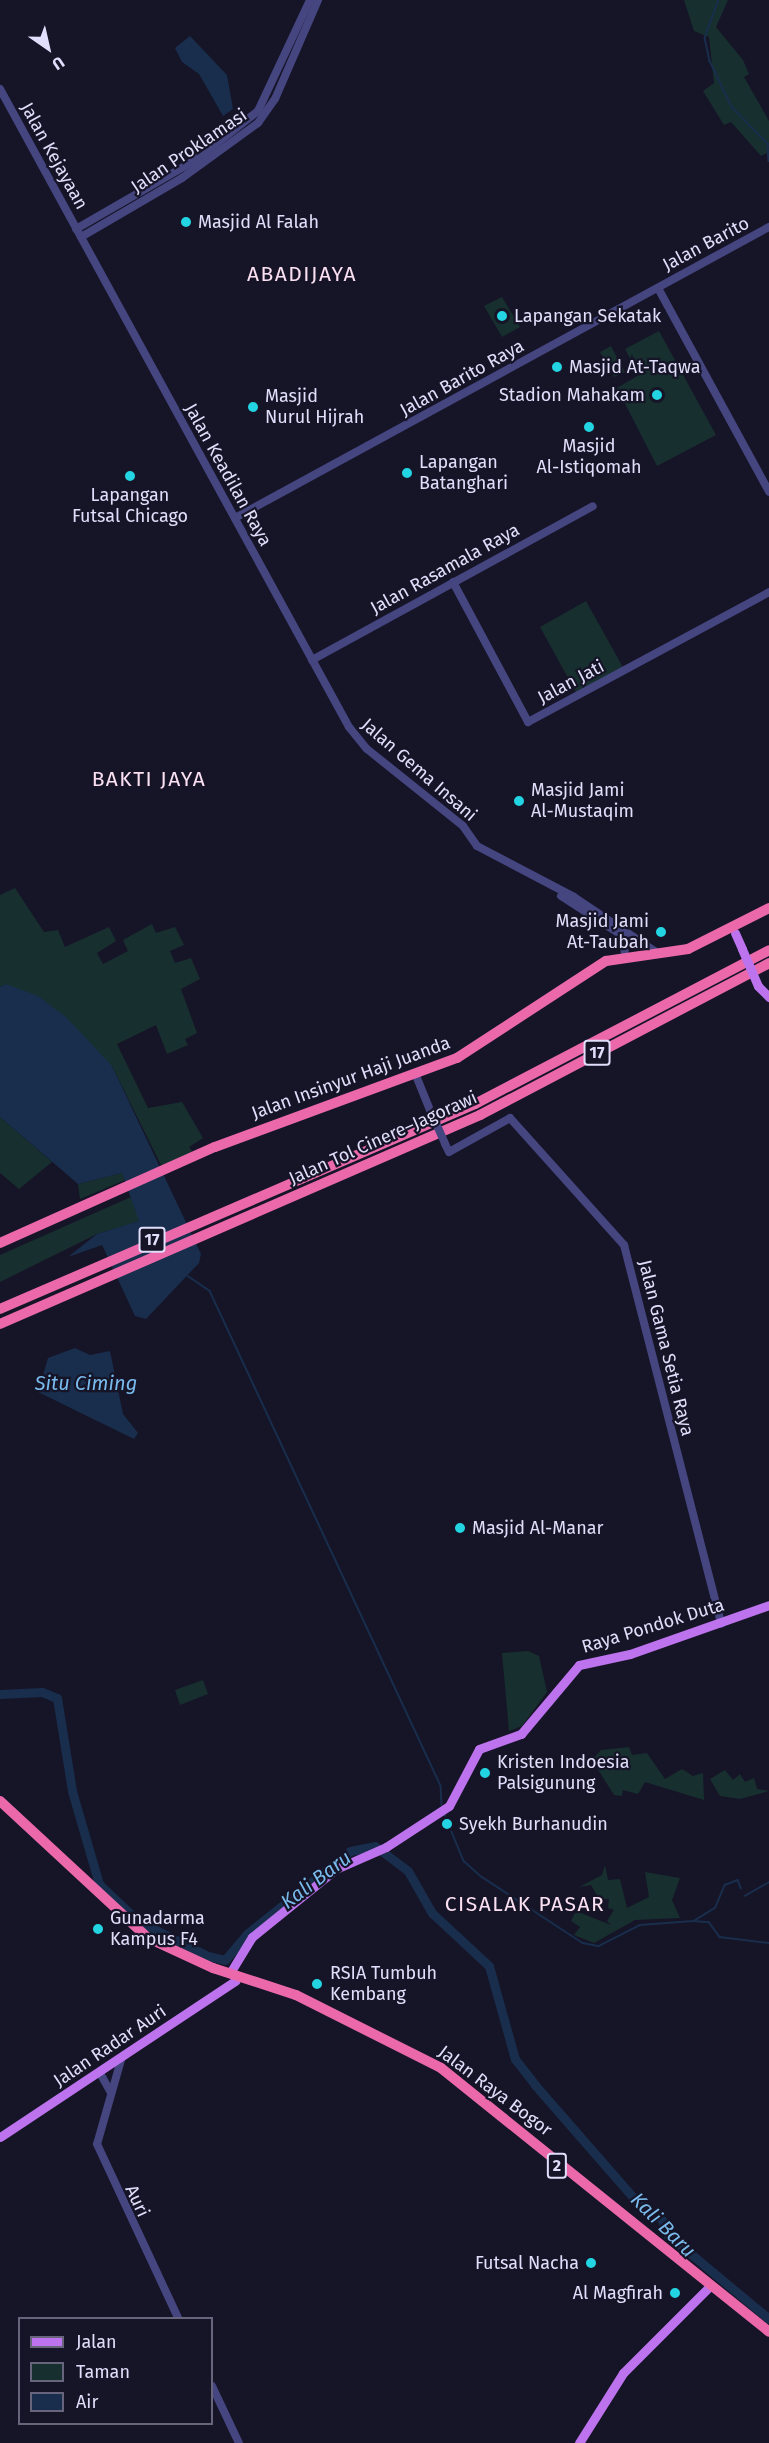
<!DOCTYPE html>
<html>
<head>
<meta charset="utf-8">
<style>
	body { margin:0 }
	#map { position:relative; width:769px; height:2443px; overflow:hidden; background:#161427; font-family:"Fira Sans",sans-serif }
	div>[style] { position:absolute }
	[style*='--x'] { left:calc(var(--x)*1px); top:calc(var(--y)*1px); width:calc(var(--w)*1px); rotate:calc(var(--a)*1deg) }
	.green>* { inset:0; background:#17302f }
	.water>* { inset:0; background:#182e4c }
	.stream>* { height:1.5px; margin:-0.75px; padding:0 0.75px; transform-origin:0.75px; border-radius:0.75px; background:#182e4c }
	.river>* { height:9px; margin:-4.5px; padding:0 4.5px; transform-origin:4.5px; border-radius:4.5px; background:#182e4c }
	.minor>* { height:8px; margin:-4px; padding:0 4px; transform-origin:4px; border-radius:4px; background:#454580 }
	.major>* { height:9px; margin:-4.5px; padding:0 4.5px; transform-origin:4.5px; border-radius:4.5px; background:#bc73ed }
	.highway>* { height:10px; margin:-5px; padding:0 5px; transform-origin:5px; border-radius:5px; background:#eb69ab }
	.minor-bridge>* { height:8px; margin:-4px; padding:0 4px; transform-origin:4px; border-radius:4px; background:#454580 }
	.major-bridge>* { height:9px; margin:-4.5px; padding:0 4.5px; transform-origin:4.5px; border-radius:4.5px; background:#bc73ed }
	.dots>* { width:16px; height:16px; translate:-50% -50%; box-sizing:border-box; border:3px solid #161427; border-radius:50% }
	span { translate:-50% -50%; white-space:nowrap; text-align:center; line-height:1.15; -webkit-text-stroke:4.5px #161427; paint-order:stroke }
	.shield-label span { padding:2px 4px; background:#161427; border:2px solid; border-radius:4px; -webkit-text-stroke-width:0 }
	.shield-label { font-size:16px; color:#e1defb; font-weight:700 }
	.street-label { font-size:18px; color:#e1defb }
	.poi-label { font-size:18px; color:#e1defb }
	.left { translate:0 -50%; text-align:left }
	.right { translate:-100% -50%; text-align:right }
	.water-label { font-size:20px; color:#79bbed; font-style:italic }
	.quarter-label { font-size:21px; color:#fbe0f2; letter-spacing:1.5px }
	.legend { position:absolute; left:18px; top:2317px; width:195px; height:108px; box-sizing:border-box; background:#161427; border:2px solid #67657c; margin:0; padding:8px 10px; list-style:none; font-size:18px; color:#e1defb }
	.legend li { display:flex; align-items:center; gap:12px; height:30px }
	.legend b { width:30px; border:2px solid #67657c }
	.north { position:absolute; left:18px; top:18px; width:60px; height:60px; -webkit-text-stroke:4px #161427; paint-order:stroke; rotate:146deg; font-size:16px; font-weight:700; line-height:24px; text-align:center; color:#e1defb }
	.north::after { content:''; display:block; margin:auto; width:21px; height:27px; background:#e1defb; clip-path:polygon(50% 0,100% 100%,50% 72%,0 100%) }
</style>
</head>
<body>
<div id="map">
	<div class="green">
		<div style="clip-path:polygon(684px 0,728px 0,716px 27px,743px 60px,749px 74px,744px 77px,769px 121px,769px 152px,761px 156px,731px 122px,724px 125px,703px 91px,714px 83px,709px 37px,694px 31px)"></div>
		<div style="clip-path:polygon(502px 297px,520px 327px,502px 337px,484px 306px)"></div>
		<div style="clip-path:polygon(659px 331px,716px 435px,657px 466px,617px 388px,639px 375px,625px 349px)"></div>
		<div style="clip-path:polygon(611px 346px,625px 372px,614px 377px,600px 352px)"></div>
		<div style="clip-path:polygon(586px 601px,625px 671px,578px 696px,540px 627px)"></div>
		<div style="clip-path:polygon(15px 888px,44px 932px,58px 930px,65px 947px,109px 927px,116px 941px,97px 953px,103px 964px,128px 951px,123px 940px,152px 924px,156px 933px,175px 927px,184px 945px,170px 951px,175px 963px,191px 958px,200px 979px,181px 989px,197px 1033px,185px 1039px,188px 1045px,167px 1054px,156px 1025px,117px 1044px,148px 1108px,182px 1102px,203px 1138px,189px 1147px,195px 1155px,162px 1167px,112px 1066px,6px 984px,0 987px,0 895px)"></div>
		<div style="clip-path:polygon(0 1117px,52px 1162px,19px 1189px,0 1173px)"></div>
		<div style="clip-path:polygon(122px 1173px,125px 1180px,80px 1199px,78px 1184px)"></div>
		<div style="clip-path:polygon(131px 1197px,140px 1221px,97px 1234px,0 1282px,0 1255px)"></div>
		<div style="clip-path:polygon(528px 1651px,539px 1656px,547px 1692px,522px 1726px,509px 1731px,502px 1653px)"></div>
		<div style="clip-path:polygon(203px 1680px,208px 1694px,180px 1705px,175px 1690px)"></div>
		<div style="clip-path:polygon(629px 1747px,632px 1755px,647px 1753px,665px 1779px,682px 1769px,693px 1776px,703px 1773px,704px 1800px,645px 1782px,638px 1794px,623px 1790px,622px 1796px,614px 1795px,592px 1760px,601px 1750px)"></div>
		<div style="clip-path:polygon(725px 1770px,733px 1780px,740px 1774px,745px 1782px,754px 1778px,757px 1789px,769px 1791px,740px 1799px,720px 1796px,710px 1779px)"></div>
		<div style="clip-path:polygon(605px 1865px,608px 1880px,620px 1879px,627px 1908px,649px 1897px,645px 1872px,680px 1878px,672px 1900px,680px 1918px,635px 1920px,594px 1943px,574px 1935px,580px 1927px,571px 1921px,576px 1911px,611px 1925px,607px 1921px,614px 1910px,608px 1908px,609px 1899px,599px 1899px,591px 1885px,579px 1887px,602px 1875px)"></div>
	</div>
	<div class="water">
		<div style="clip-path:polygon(190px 36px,227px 75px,233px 109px,223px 116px,199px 74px,182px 62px,175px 48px)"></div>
		<div style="clip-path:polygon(6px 984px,38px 996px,66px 1017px,112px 1066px,201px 1254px,199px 1263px,146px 1319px,135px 1316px,102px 1245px,68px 1257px,97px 1234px,139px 1221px,122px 1173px,78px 1184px,0 1117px,0 987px)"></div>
		<div style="clip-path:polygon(75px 1348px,90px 1355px,110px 1351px,123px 1414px,138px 1433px,134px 1439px,38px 1392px,48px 1358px)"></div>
	</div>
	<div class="stream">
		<div style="--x:719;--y:0;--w:40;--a:110.2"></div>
		<div style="--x:705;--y:38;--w:24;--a:78"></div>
		<div style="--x:710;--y:61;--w:51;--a:64.4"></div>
		<div style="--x:732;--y:107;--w:52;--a:45.8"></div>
		<div style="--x:768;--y:144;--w:17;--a:87"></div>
		<div style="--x:188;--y:1276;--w:27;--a:34"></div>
		<div style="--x:210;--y:1291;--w:546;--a:64.98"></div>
		<div style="--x:441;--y:1786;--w:19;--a:87"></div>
		<div style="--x:445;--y:1815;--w:50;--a:67.6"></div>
		<div style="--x:464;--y:1861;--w:24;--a:42"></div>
		<div style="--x:482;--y:1877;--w:121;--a:33.2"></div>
		<div style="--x:583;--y:1943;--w:16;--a:11"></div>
		<div style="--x:599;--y:1946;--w:46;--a:-27.1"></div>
		<div style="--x:640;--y:1925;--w:53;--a:-4.3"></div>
		<div style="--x:693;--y:1921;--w:16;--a:4"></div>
		<div style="--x:709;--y:1922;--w:19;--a:54"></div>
		<div style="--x:720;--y:1937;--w:49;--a:7"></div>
		<div style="--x:745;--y:1896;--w:28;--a:-30"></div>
		<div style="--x:694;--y:1921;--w:25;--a:-32"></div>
		<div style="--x:715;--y:1908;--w:25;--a:-67"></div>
		<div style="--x:725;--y:1885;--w:14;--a:-21"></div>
		<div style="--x:738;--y:1880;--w:9;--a:69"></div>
	</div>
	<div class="river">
		<div style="--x:0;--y:1694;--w:42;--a:-2.7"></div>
		<div style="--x:42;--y:1692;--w:16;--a:22"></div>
		<div style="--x:57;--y:1698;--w:94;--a:80.8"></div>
		<div style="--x:72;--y:1791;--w:97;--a:73.8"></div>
		<div style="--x:99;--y:1884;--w:54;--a:43.5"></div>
		<div style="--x:138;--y:1921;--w:78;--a:26.6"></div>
		<div style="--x:208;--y:1956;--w:17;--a:13"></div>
		<div style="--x:225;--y:1960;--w:35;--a:-50"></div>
		<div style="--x:248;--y:1933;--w:131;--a:-38.8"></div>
		<div style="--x:350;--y:1851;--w:25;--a:-11"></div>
		<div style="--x:375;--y:1846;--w:41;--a:37.1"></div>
		<div style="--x:408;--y:1871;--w:48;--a:60.3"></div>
		<div style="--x:432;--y:1913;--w:78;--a:42.9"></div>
		<div style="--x:489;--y:1966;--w:97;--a:74.4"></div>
		<div style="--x:515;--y:2059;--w:33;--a:52"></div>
		<div style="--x:535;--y:2085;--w:157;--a:48.9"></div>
		<div style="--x:638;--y:2203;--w:29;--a:35"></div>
		<div style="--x:662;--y:2220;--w:16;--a:68"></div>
		<div style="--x:668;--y:2235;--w:131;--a:39.7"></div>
	</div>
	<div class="minor">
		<div style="--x:0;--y:89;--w:727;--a:61.32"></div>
		<div style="--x:349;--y:727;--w:28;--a:51"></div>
		<div style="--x:367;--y:749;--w:123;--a:38.7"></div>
		<div style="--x:463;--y:826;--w:24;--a:55"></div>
		<div style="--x:477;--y:846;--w:110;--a:27.7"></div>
		<div style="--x:574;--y:897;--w:102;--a:33.8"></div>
		<div style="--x:76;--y:229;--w:136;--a:-30"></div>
		<div style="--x:194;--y:161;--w:81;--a:-38"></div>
		<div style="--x:258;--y:111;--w:123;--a:-64.9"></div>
		<div style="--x:81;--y:237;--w:117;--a:-30.3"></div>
		<div style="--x:182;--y:178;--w:94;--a:-35.9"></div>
		<div style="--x:258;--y:123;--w:29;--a:-55"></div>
		<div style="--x:275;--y:99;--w:108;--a:-66.5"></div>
		<div style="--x:658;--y:288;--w:232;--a:61.4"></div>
		<div style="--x:235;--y:518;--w:608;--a:-28.59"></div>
		<div style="--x:453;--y:582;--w:159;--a:61.8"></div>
		<div style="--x:528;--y:722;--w:274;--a:-28.3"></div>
		<div style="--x:312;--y:660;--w:320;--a:-28.7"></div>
		<div style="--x:561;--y:896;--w:74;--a:32.8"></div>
		<div style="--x:623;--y:936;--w:19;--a:84"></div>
		<div style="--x:417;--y:1078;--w:37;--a:68"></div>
		<div style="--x:445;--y:1144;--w:9;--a:63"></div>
		<div style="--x:449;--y:1152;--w:70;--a:-29.1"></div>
		<div style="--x:510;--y:1118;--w:171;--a:48.1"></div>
		<div style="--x:624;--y:1245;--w:391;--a:75.6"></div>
		<div style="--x:121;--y:2060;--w:87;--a:105.9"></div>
		<div style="--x:97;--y:2144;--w:192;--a:65"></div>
		<div style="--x:100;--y:2073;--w:21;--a:61"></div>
		<div style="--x:212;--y:2386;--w:63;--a:64.7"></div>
	</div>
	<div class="major">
		<div style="--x:735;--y:933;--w:17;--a:66"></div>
		<div style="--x:758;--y:986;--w:16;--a:45"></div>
		<div style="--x:230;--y:1973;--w:42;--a:-58.6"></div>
		<div style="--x:252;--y:1937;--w:108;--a:-39"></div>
		<div style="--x:336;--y:1869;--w:55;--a:-23.7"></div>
		<div style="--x:386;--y:1847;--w:75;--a:-33.1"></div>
		<div style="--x:449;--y:1806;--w:64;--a:-62.2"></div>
		<div style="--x:479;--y:1749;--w:45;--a:-19.7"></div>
		<div style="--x:521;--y:1734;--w:90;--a:-50"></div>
		<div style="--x:579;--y:1665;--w:52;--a:-12.2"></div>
		<div style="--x:630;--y:1654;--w:147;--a:-19.4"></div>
		<div style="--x:0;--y:2137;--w:283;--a:-33.6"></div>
		<div style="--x:579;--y:2443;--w:83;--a:-57.8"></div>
		<div style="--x:623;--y:2373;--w:124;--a:-45"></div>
	</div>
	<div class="highway">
		<div style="--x:0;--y:1243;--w:235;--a:-24.1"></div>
		<div style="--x:215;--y:1147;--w:258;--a:-20.2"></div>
		<div style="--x:457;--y:1058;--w:178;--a:-33.1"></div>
		<div style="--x:606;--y:961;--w:83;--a:-8.3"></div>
		<div style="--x:688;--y:949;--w:91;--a:-26.8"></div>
		<div style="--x:0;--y:1309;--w:517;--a:-23.34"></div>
		<div style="--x:475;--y:1104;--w:332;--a:-27.6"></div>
		<div style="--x:0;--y:1324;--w:524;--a:-23.53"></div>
		<div style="--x:480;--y:1115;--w:327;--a:-27.7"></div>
		<div style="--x:0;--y:1801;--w:202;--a:42.8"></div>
		<div style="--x:148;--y:1938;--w:72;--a:24.8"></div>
		<div style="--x:213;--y:1968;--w:87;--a:18"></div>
		<div style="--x:296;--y:1995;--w:162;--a:26.7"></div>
		<div style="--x:441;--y:2068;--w:421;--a:38.8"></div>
	</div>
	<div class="minor-bridge">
		<div style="--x:431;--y:1112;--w:35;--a:66"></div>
	</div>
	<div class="major-bridge">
		<div style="--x:742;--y:949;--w:40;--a:66.6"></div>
	</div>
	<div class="dots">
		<div style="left:186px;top:222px;background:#23d5e2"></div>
		<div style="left:502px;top:316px;background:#23d5e2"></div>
		<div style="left:557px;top:367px;background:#23d5e2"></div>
		<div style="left:657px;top:395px;background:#23d5e2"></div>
		<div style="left:253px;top:407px;background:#23d5e2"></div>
		<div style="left:589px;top:427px;background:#23d5e2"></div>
		<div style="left:407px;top:473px;background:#23d5e2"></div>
		<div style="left:130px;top:476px;background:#23d5e2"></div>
		<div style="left:519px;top:801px;background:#23d5e2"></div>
		<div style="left:661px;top:932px;background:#23d5e2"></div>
		<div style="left:460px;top:1528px;background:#23d5e2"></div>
		<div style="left:485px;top:1773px;background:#23d5e2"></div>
		<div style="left:447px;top:1824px;background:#23d5e2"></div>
		<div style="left:98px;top:1929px;background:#23d5e2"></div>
		<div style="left:317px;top:1984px;background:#23d5e2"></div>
		<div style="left:591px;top:2263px;background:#23d5e2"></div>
		<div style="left:675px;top:2293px;background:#23d5e2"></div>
	</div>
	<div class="shield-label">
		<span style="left:597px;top:1053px">17</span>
		<span style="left:152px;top:1240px">17</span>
		<span style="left:557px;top:2166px">2</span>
	</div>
	<div class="street-label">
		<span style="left:189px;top:151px;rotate:-34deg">Jalan Proklamasi</span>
		<span style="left:54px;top:156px;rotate:61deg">Jalan Kejayaan</span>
		<span style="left:706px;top:244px;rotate:-28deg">Jalan Barito</span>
		<span style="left:462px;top:378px;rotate:-29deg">Jalan Barito Raya</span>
		<span style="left:228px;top:475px;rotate:61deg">Jalan Keadilan Raya</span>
		<span style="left:445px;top:569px;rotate:-29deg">Jalan Rasamala Raya</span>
		<span style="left:571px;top:682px;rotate:-28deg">Jalan Jati</span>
		<span style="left:419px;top:770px;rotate:41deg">Jalan Gema Insani</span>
		<span style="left:351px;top:1078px;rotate:-20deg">Jalan Insinyur Haji Juanda</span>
		<span style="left:383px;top:1138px;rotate:-24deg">Jalan Tol Cinere–Jagorawi</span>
		<span style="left:666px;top:1348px;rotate:76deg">Jalan Gama Setia Raya</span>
		<span style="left:653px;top:1626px;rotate:-17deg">Raya Pondok Duta</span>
		<span style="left:110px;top:2046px;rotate:-34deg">Jalan Radar Auri</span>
		<span style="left:495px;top:2091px;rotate:37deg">Jalan Raya Bogor</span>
		<span style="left:137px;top:2201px;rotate:65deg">Auri</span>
	</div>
	<div class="poi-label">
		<span class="left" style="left:198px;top:222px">Masjid Al Falah</span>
		<span class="left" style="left:514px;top:316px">Lapangan Sekatak</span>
		<span class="left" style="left:569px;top:367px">Masjid At-Taqwa</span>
		<span class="right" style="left:645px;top:395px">Stadion Mahakam</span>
		<span class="left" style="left:265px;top:407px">Masjid<br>Nurul Hijrah</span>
		<span style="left:589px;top:457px">Masjid<br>Al-Istiqomah</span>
		<span class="left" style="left:419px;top:473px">Lapangan<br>Batanghari</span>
		<span style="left:130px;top:506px">Lapangan<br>Futsal Chicago</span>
		<span class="left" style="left:531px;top:801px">Masjid Jami<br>Al-Mustaqim</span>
		<span class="right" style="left:649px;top:932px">Masjid Jami<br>At-Taubah</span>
		<span class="left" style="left:472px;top:1528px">Masjid Al-Manar</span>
		<span class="left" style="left:497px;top:1773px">Kristen Indoesia<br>Palsigunung</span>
		<span class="left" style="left:459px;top:1824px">Syekh Burhanudin</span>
		<span class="left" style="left:110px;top:1929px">Gunadarma<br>Kampus F4</span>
		<span class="left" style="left:330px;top:1984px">RSIA Tumbuh<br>Kembang</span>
		<span class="right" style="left:579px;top:2263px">Futsal Nacha</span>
		<span class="right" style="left:663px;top:2293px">Al Magfirah</span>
	</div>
	<div class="water-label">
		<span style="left:86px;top:1383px">Situ Ciming</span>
		<span style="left:316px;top:1880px;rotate:-37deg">Kali Baru</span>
		<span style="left:663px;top:2225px;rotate:45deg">Kali Baru</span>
	</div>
	<div class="quarter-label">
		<span style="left:302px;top:274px">ABADIJAYA</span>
		<span style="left:149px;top:779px">BAKTI JAYA</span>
		<span style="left:525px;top:1904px">CISALAK PASAR</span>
	</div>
	<ul class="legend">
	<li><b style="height:8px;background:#bc73ed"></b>Jalan</li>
	<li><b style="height:16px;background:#17302f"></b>Taman</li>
	<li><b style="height:16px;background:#182e4c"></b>Air</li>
	</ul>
	<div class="north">U</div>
</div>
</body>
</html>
